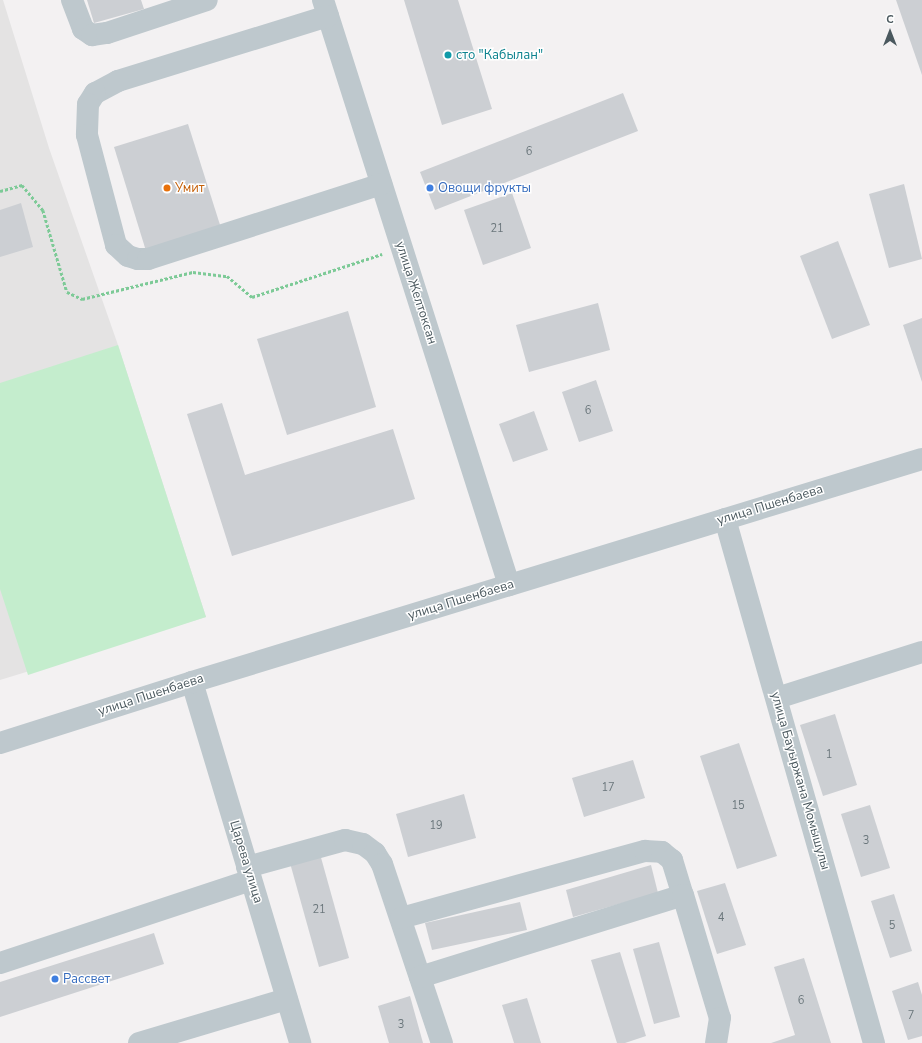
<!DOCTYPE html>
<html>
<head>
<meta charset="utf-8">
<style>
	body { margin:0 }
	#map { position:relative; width:922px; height:1043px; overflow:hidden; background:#f3f1f2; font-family:"Nunito Sans",sans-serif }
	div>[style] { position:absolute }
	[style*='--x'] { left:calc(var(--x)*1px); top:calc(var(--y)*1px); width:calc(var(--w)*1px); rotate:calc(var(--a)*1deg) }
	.education>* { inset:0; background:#e4e3e3 }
	.green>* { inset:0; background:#c4edcd }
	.building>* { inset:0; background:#cccfd3 }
	.path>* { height:2.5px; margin-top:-1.25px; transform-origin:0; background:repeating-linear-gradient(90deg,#7dca97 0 3px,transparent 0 5px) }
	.minor>* { height:22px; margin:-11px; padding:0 11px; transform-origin:11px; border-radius:11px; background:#bec8cd }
	.dots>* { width:11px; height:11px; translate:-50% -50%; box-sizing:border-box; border:2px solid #fff; border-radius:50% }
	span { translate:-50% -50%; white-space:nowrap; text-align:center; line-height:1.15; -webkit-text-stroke:3px #fff; paint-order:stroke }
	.number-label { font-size:11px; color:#6a767b }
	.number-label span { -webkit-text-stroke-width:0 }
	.culture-label { font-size:13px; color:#0d838f }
	.left { translate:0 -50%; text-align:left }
	.food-label { font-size:13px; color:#c56008 }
	.shop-label { font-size:13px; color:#366cbe }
	.street-label { font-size:13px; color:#4a585e }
	.north { position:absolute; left:870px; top:12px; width:40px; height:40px; -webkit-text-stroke:3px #fff; paint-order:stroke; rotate:0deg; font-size:11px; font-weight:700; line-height:16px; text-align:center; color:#4a585e }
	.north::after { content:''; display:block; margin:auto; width:14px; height:18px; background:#4a585e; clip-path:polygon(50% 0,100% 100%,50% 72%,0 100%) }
</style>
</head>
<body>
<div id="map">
	<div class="education">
		<div style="clip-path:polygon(0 0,3px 0,49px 148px,118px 345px,206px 617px,0 680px)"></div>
	</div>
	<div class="green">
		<div style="clip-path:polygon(118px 345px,206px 617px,28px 675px,0 589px,0 383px)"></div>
	</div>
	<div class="building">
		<div style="clip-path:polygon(87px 0,141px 0,144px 9px,94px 23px)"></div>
		<div style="clip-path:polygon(404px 0,458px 0,492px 109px,442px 125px)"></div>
		<div style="clip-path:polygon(896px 0,922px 0,922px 75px)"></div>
		<div style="clip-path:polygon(623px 93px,638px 131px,435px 210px,420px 172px)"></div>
		<div style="clip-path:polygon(188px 124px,221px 228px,146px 251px,114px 147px)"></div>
		<div style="clip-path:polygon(904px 184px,922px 259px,889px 268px,869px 194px)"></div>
		<div style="clip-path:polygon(512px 193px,531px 248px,483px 265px,464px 210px)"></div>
		<div style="clip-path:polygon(21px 203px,33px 247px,0 257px,0 210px)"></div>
		<div style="clip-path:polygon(838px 241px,870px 325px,832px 339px,800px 256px)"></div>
		<div style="clip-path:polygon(598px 303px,610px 350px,529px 372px,516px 325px)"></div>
		<div style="clip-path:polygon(348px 311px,376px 407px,287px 435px,257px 339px)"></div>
		<div style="clip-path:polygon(922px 318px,922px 382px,903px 325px)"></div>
		<div style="clip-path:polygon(596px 380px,613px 431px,579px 442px,562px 392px)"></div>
		<div style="clip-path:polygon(222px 403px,245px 475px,393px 429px,415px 499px,232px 556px,187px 414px)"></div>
		<div style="clip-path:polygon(534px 411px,548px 450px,513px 462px,499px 424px)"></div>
		<div style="clip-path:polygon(835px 714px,857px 785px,823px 796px,800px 725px)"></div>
		<div style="clip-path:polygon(739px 743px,777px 856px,737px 869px,700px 756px)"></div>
		<div style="clip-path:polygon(633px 760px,645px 798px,584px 817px,572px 778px)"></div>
		<div style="clip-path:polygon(464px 794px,476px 838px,408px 857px,396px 814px)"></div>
		<div style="clip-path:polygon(870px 805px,890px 868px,861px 877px,841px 814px)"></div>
		<div style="clip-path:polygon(320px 854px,349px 958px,319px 967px,290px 863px)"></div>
		<div style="clip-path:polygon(651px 865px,658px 893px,573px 917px,566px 890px)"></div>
		<div style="clip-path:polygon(725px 883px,746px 945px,717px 954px,697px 891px)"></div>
		<div style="clip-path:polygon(894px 894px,912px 951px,890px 958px,871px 901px)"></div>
		<div style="clip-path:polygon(520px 902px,527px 930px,432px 950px,425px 923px)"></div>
		<div style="clip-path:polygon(154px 933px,164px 964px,0 1017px,0 982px)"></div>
		<div style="clip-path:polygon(659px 942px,680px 1017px,654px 1024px,633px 949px)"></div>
		<div style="clip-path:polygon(620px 952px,646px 1036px,625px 1043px,617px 1043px,591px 960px)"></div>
		<div style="clip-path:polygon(804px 958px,831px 1043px,771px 1043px,795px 1035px,774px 967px)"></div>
		<div style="clip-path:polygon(918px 982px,922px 995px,922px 1036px,908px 1040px,892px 991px)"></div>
		<div style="clip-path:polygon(410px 996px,423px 1043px,389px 1043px,378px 1006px)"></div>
		<div style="clip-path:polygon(527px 998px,541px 1043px,514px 1043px,502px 1005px)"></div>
	</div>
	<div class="path">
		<div style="--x:0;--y:191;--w:23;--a:-15"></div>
		<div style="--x:22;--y:185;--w:33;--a:50"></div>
		<div style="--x:43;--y:210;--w:85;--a:73.7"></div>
		<div style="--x:67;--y:292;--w:17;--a:25"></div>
		<div style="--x:82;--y:299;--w:114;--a:-13.7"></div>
		<div style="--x:193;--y:272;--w:34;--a:7"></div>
		<div style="--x:227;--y:276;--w:33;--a:40"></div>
		<div style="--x:252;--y:297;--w:137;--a:-18.3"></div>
	</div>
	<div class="minor">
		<div style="--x:72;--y:0;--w:31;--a:69"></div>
		<div style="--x:83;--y:29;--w:11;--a:34"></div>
		<div style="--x:92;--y:35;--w:15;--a:-8"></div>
		<div style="--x:107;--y:33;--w:105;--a:-18.3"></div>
		<div style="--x:323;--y:0;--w:614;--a:72.36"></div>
		<div style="--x:328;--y:16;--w:220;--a:162.8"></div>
		<div style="--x:118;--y:81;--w:26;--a:152"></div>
		<div style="--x:95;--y:93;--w:13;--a:122"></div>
		<div style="--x:88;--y:104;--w:31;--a:92"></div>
		<div style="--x:87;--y:135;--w:114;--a:75.2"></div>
		<div style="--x:116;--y:245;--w:16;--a:43"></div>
		<div style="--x:128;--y:256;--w:10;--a:17"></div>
		<div style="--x:138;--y:259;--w:10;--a:0"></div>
		<div style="--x:148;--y:259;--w:245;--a:-17.8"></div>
		<div style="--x:725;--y:519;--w:545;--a:74.13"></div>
		<div style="--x:192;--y:682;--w:377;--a:73.3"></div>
		<div style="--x:777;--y:698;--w:152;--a:-17.6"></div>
		<div style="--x:0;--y:743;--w:201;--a:-17.6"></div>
		<div style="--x:192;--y:682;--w:763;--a:-16.99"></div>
		<div style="--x:247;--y:867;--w:102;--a:-15.4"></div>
		<div style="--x:345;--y:840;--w:18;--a:13"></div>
		<div style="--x:363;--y:844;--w:15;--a:37"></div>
		<div style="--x:375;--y:853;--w:13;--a:58"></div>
		<div style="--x:382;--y:864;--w:189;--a:71.5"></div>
		<div style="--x:401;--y:918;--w:253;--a:-15.4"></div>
		<div style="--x:645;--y:851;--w:17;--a:3"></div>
		<div style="--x:662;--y:852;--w:13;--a:39"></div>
		<div style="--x:672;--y:860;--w:37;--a:73"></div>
		<div style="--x:0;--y:963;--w:264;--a:-18.3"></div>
		<div style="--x:420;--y:977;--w:275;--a:-17.3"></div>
		<div style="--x:683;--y:895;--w:128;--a:73.3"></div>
		<div style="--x:720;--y:1018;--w:25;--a:99"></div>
		<div style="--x:139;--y:1043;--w:154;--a:-16.6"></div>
	</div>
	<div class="dots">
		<div style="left:448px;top:55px;background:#0f9aa8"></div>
		<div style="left:167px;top:188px;background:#e8710a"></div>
		<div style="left:430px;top:188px;background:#3f7fe0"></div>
		<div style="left:55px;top:979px;background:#3f7fe0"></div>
	</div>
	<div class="number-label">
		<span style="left:529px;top:152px">6</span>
		<span style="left:497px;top:229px">21</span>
		<span style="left:588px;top:411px">6</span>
		<span style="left:829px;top:755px">1</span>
		<span style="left:608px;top:788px">17</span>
		<span style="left:738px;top:806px">15</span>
		<span style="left:436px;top:826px">19</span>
		<span style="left:866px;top:841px">3</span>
		<span style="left:319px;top:910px">21</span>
		<span style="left:721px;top:918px">4</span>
		<span style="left:892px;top:926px">5</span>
		<span style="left:801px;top:1001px">6</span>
		<span style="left:911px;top:1016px">7</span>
		<span style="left:401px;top:1025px">3</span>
	</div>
	<div class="culture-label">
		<span class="left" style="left:456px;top:55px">сто "Кабылан"</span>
	</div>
	<div class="food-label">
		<span class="left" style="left:175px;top:188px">Умит</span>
	</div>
	<div class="shop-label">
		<span class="left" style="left:438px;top:188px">Овощи фрукты</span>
		<span class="left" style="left:63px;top:979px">Рассвет</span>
	</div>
	<div class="street-label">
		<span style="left:416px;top:293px;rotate:72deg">улица Желтоксан</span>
		<span style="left:770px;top:505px;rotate:-17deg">улица Пшенбаева</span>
		<span style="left:461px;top:600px;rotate:-17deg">улица Пшенбаева</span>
		<span style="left:151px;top:695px;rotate:-18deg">улица Пшенбаева</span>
		<span style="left:800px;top:781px;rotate:74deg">улица Бауыржана Момышулы</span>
		<span style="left:246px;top:862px;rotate:73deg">Царева улица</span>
	</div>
	<div class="north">С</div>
</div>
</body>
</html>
